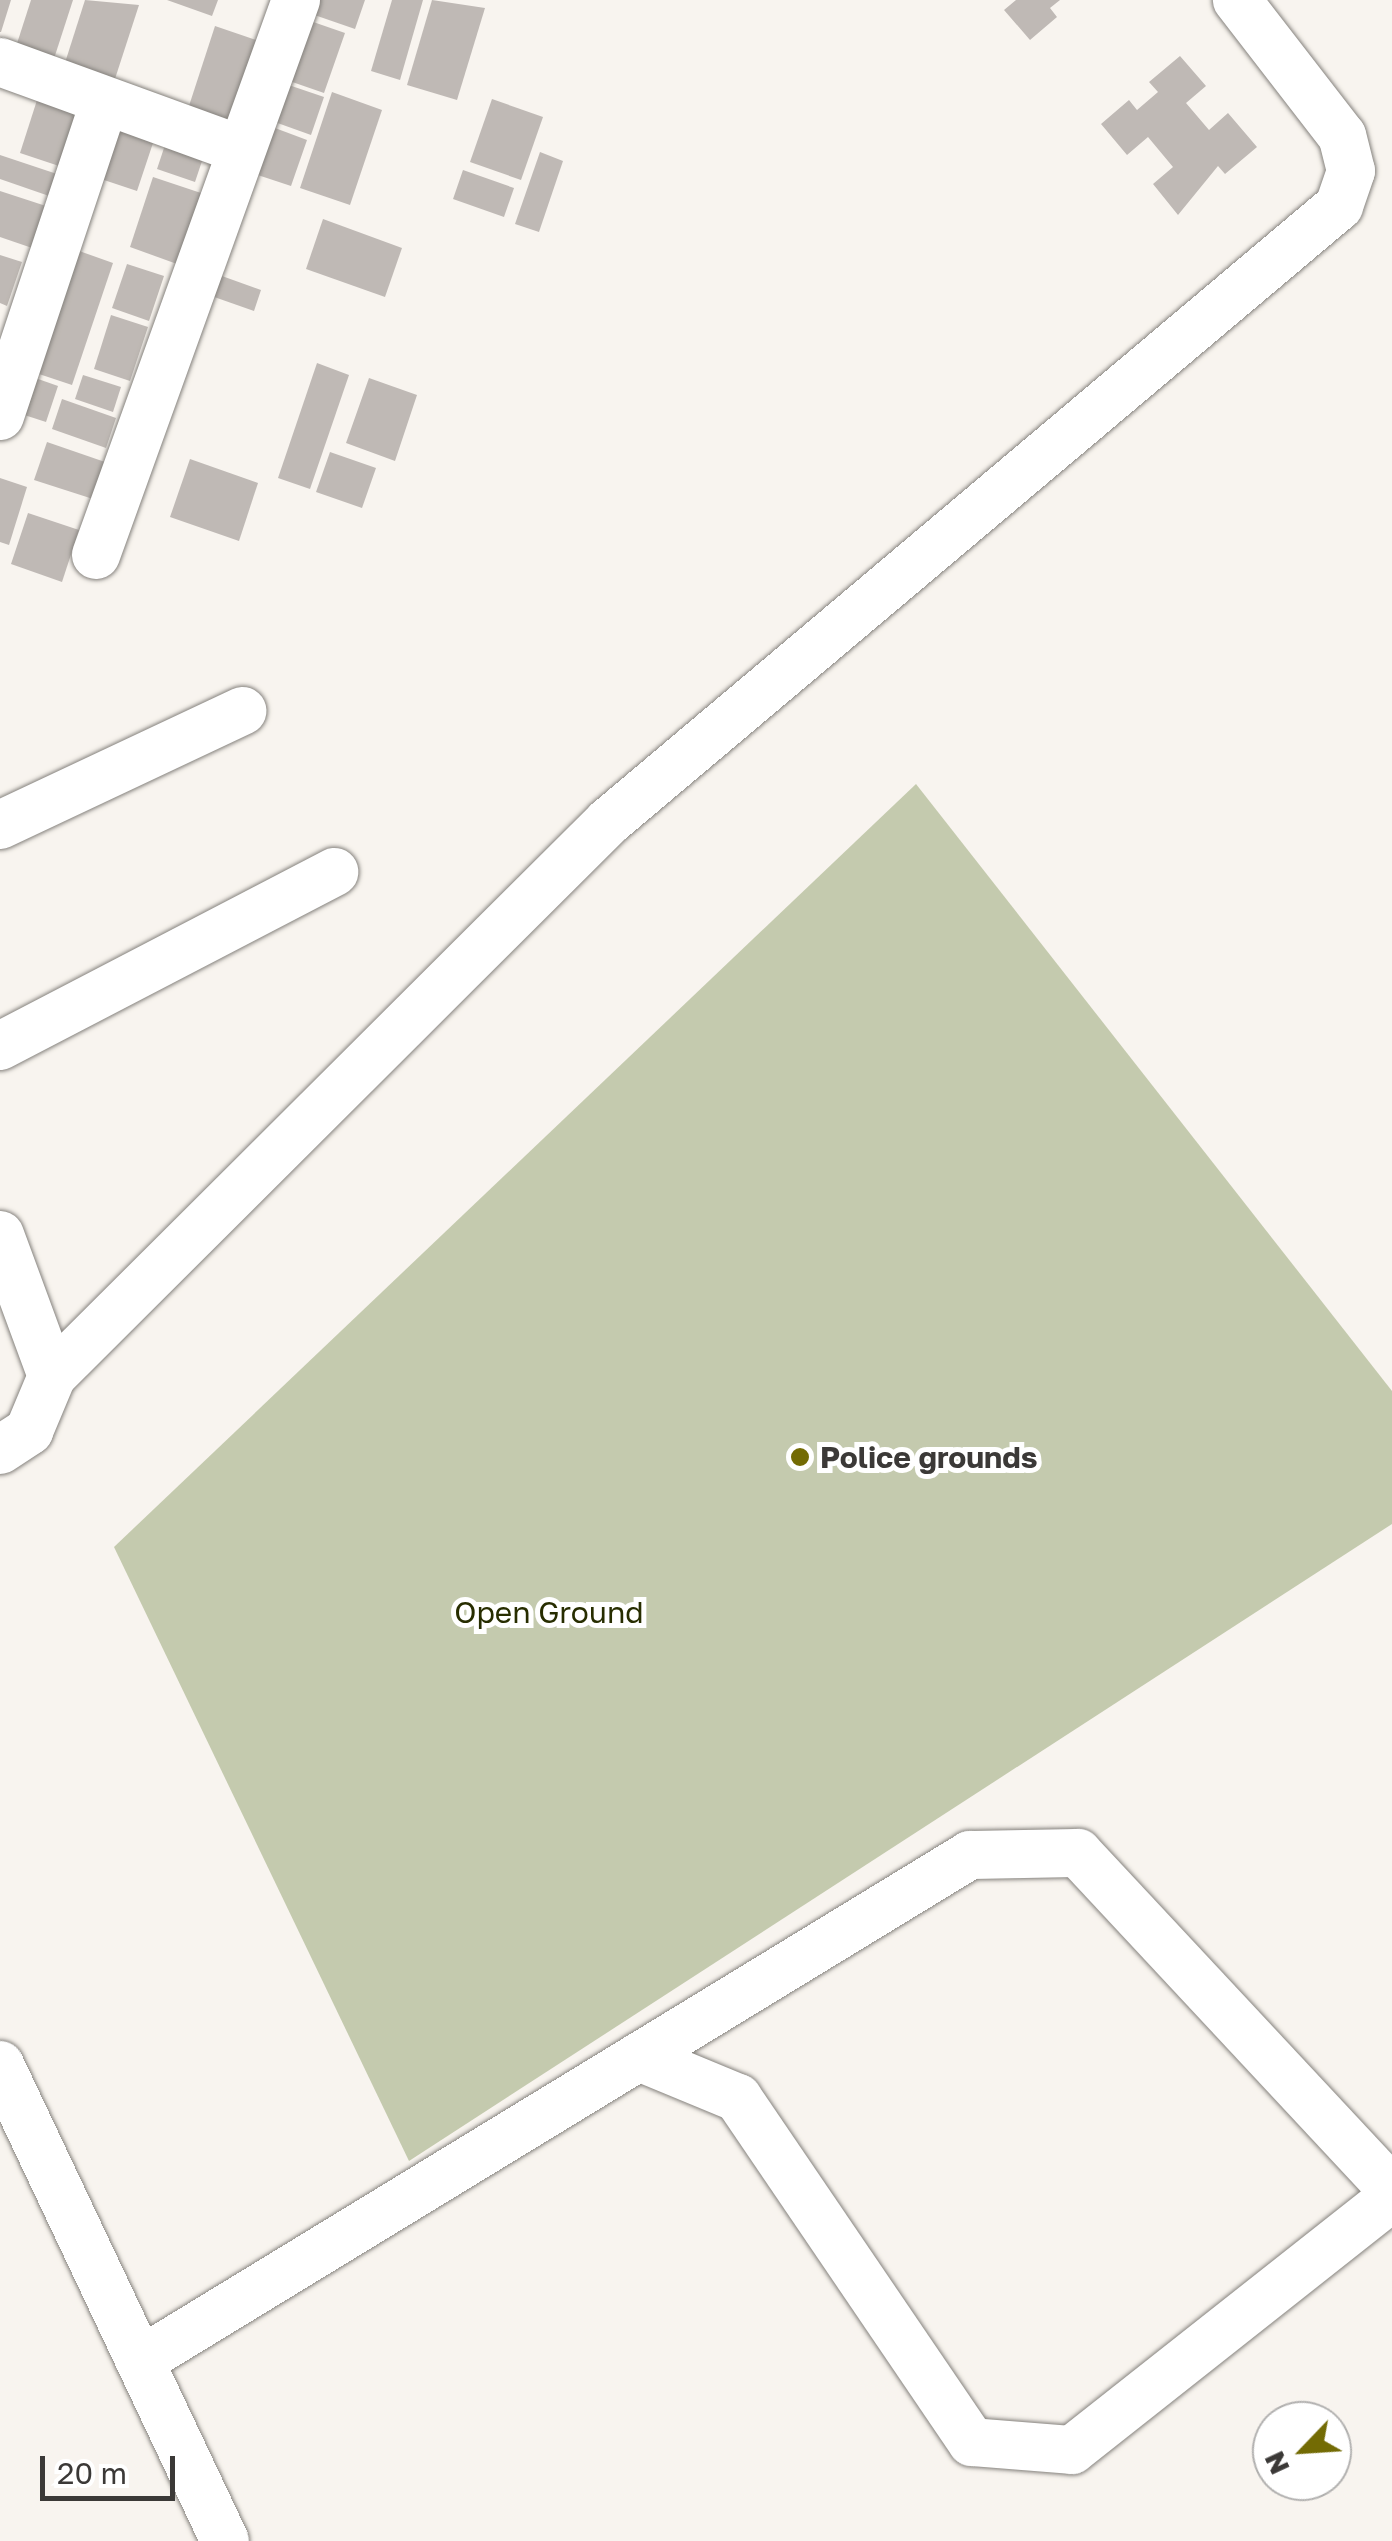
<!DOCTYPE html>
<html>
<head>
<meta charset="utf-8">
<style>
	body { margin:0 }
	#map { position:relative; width:1392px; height:2541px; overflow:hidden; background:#f8f4ef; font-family:"Golos Text",sans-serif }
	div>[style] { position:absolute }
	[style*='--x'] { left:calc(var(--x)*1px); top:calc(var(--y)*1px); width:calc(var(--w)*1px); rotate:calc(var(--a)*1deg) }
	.green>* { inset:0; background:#c4caae }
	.building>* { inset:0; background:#bfb9b5 }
	.roads { filter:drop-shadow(0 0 2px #85827d) drop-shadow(0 0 2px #85827d) }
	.minor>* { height:48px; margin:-24px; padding:0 24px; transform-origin:24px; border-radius:24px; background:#fff }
	.dots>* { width:28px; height:28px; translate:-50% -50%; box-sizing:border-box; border:5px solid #fff; border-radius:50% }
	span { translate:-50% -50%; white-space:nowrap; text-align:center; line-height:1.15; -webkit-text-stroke:10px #fff; paint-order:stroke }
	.poi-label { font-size:30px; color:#3b3937; font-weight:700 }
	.left { translate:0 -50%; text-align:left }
	.park-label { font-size:30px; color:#272d00 }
	.north { position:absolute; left:1252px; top:2401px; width:100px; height:100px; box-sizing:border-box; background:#fff; border:2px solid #b1b0af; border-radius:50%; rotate:245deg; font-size:28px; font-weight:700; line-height:40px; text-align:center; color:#3b3937 }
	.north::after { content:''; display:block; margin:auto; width:35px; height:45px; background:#736b04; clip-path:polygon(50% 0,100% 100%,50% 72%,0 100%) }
	.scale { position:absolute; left:40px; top:2456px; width:135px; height:45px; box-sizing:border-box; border:5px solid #3b3937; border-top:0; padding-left:12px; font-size:30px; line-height:35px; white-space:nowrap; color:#3b3937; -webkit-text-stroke:8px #fff; paint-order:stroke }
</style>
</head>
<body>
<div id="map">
	<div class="green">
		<div style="clip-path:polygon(916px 784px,1392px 1391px,1392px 1524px,409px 2161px,114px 1547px)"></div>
	</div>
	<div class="building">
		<div style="clip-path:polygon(0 0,11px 0,1px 32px,0 32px)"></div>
		<div style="clip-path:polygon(31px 0,73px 0,50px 71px,12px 59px)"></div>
		<div style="clip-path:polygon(85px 0,139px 5px,113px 85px,63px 69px)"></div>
		<div style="clip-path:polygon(167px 0,218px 0,212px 16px)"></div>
		<div style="clip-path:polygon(304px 0,365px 0,355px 29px,300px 10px)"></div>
		<div style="clip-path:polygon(392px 0,423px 0,400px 80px,371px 71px)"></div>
		<div style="clip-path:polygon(432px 0,485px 8px,457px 100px,407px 85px)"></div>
		<div style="clip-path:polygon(1016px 0,1060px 0,1050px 8px,1057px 17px,1030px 40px,1004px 10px)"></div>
		<div style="clip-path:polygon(296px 16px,345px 33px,324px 93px,275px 76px)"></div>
		<div style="clip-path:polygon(215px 26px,256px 40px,228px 126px,187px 112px)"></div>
		<div style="clip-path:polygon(1180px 56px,1206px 86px,1186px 103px,1209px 130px,1228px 113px,1257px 147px,1225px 174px,1218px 166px,1178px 215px,1153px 184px,1173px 167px,1148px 137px,1127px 155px,1101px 124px,1129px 100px,1137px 110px,1158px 92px,1149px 82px)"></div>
		<div style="clip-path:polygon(271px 79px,324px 97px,311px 135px,258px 116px)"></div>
		<div style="clip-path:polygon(332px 92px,382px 110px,350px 205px,300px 188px)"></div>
		<div style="clip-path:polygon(38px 97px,83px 112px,65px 168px,20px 153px)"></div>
		<div style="clip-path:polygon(492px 99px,543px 117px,521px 180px,470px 162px)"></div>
		<div style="clip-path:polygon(109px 122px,155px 137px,137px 191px,92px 176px)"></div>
		<div style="clip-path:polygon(259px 122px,307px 140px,291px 186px,243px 170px)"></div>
		<div style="clip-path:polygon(170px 130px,208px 143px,195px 182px,157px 169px)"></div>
		<div style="clip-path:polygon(540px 152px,563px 161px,539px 232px,515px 224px)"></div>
		<div style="clip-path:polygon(0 155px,60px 175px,52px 197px,0 179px)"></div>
		<div style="clip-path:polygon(463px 170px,514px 188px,504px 217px,453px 199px)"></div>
		<div style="clip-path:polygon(153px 177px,201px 193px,177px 264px,130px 247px)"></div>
		<div style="clip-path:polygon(0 191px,49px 207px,35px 249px,0 237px)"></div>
		<div style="clip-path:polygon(323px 219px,402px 248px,385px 297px,306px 269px)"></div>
		<div style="clip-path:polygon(68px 247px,113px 263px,72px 385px,27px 370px)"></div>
		<div style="clip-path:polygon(0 255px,22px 262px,7px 306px,0 303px)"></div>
		<div style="clip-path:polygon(127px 264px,164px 276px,149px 321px,112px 308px)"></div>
		<div style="clip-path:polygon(208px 271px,261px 290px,254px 311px,200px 292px)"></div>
		<div style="clip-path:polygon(111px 315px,148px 327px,130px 381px,94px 369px)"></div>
		<div style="clip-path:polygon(317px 363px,349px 375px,310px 489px,278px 478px)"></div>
		<div style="clip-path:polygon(24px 374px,58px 386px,46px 422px,12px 411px)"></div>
		<div style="clip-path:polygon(83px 375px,121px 387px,113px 412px,75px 399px)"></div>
		<div style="clip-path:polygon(369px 378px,417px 395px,395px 461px,346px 443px)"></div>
		<div style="clip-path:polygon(62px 399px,116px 418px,106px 448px,52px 429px)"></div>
		<div style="clip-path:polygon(47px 442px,105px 462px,93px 499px,34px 480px)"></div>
		<div style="clip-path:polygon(330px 452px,376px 468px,362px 508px,316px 492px)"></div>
		<div style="clip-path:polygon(190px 459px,258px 483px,239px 541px,170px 517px)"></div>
		<div style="clip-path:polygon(0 478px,27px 487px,9px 545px,0 542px)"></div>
		<div style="clip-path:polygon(28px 513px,79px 530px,62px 582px,11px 564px)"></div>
	</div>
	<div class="roads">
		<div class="minor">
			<div style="--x:0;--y:62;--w:251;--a:20"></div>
			<div style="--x:0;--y:416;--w:332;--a:-71.6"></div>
			<div style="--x:96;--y:555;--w:590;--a:-70.18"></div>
			<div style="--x:0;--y:825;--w:268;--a:-25.2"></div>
			<div style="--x:0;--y:1046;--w:377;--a:-27.5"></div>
			<div style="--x:0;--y:1235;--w:150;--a:69.8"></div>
			<div style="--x:52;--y:1376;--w:785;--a:-44.9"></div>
			<div style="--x:608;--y:822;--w:956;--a:-40.12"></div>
			<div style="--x:1339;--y:206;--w:37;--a:-71"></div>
			<div style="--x:1351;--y:171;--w:36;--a:-104"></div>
			<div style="--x:1342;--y:136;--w:172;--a:-127.7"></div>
			<div style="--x:0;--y:1450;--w:35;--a:-33"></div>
			<div style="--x:29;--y:1431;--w:60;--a:-67.3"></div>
			<div style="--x:639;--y:2057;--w:107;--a:22.5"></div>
			<div style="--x:738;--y:2098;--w:416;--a:55.8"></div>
			<div style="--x:972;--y:2442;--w:100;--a:4.6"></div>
			<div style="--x:1072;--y:2450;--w:408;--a:-38.3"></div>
			<div style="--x:0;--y:2065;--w:526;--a:64.7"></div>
			<div style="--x:140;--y:2361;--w:972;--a:-31.37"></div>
			<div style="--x:970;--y:1855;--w:108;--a:-1.1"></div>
			<div style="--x:1078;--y:1853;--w:461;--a:47"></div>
		</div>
	</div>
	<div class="dots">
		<div style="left:800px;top:1457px;background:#736b04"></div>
	</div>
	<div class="poi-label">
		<span class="left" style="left:820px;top:1457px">Police grounds</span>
	</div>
	<div class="park-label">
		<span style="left:549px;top:1612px">Open Ground</span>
	</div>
	<div class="north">N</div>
	<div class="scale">20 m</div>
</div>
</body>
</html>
